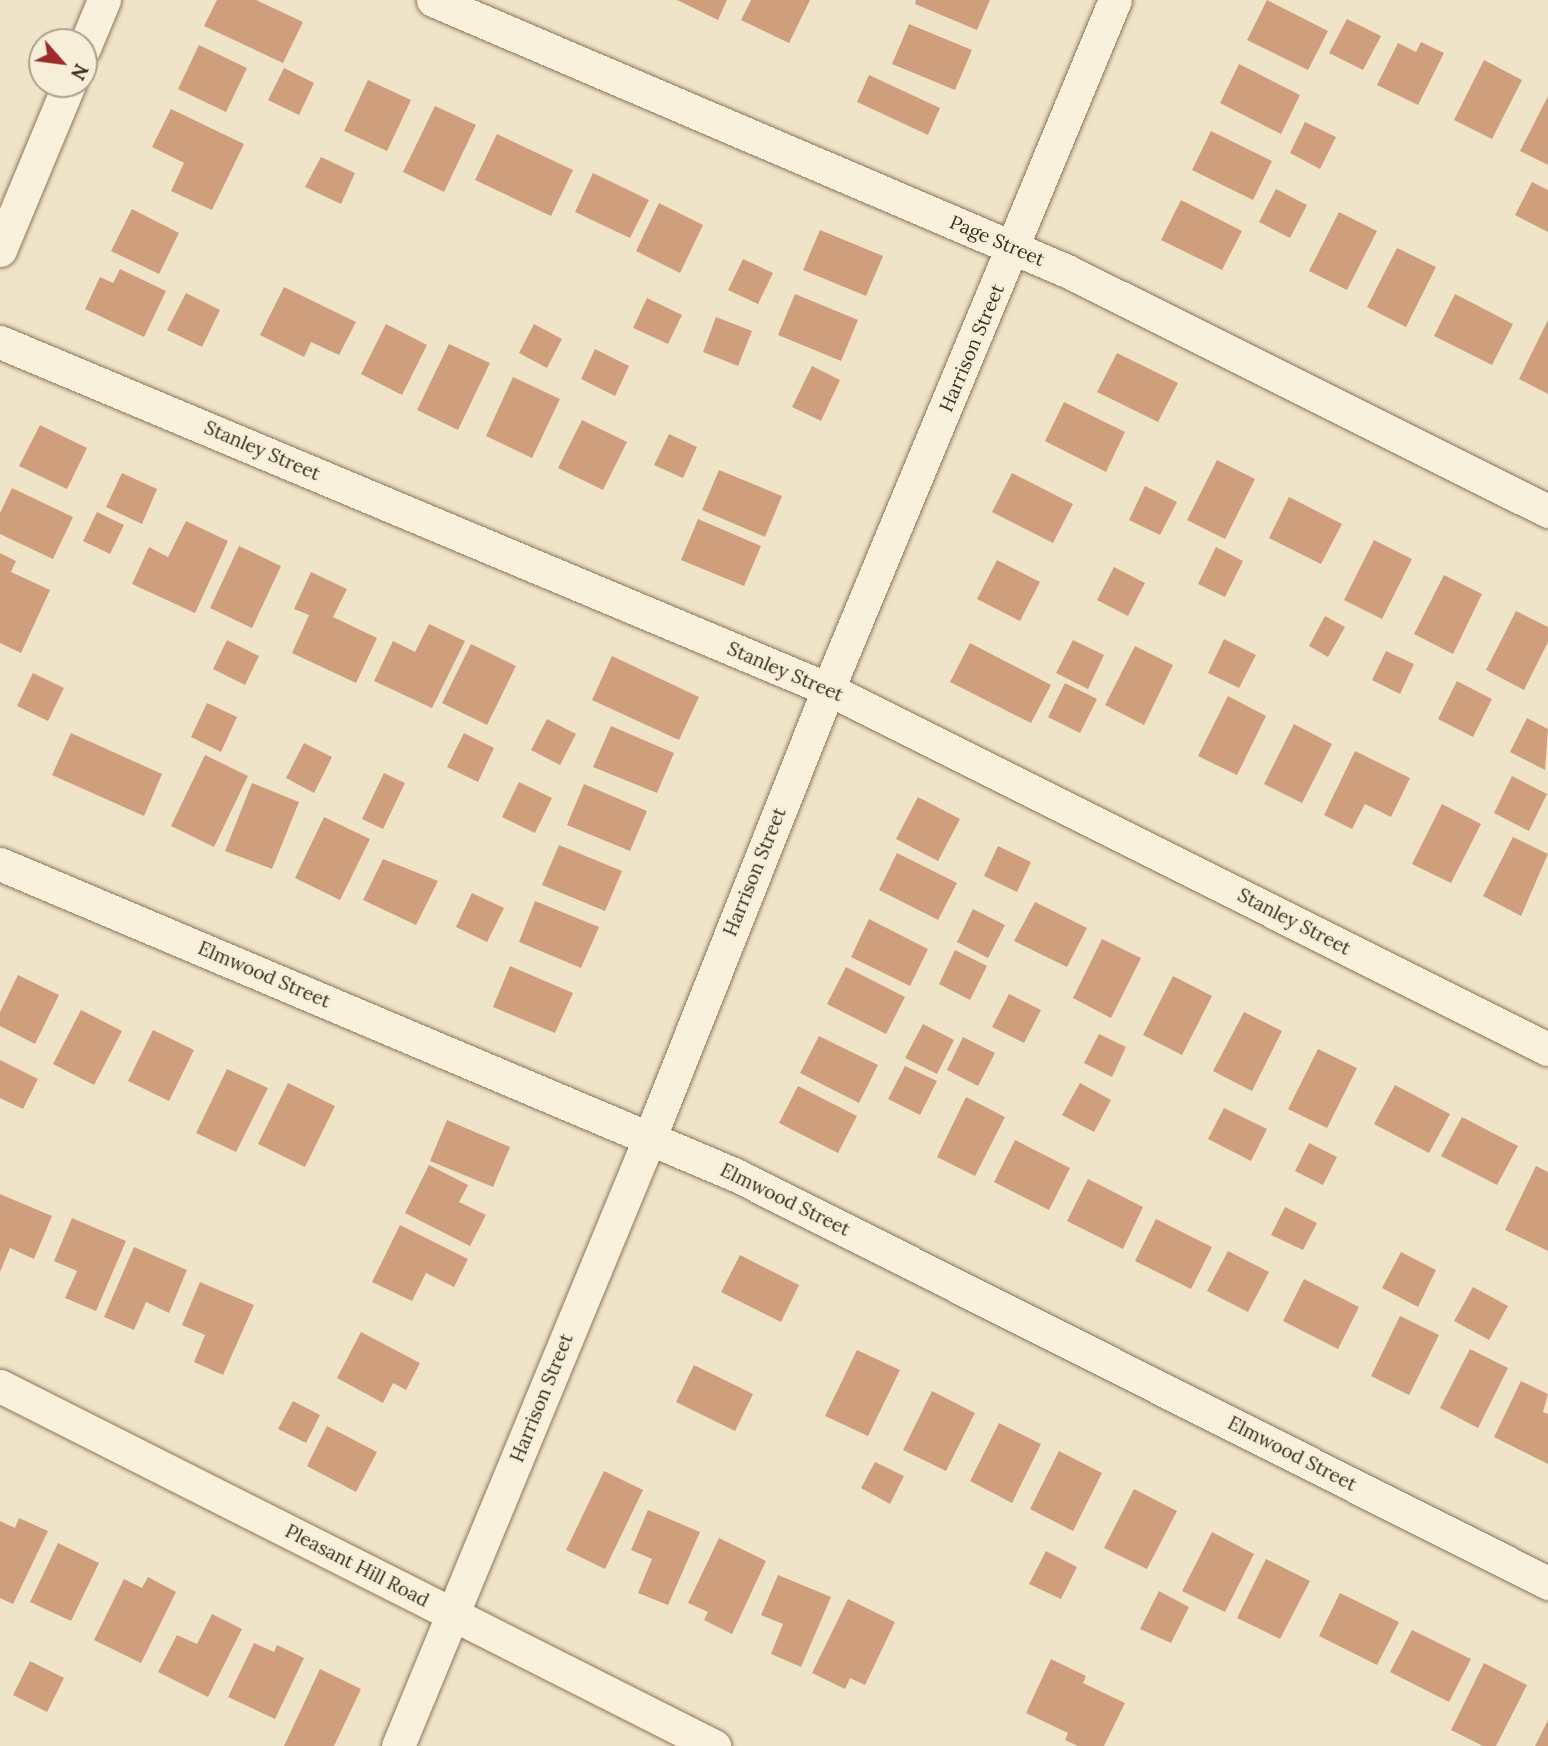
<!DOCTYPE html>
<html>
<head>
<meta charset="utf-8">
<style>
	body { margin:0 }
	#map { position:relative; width:1548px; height:1746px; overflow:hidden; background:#f0e4c8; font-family:Lora,serif }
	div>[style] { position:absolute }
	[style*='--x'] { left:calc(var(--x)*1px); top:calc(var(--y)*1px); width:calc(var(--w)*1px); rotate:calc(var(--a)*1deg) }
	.building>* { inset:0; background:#cf9f7d }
	.roads { filter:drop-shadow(0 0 2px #8d765c) drop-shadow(0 0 2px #8d765c) }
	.minor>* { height:33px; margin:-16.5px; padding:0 16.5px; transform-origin:16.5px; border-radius:16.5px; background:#faf1dc }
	span { translate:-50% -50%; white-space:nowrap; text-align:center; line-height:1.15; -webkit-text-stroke:5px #f7eed8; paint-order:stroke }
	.street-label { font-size:19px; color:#3d2e20 }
	.north { position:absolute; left:28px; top:28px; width:70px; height:70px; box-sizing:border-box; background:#f7eed8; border:2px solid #ada18e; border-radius:50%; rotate:118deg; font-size:19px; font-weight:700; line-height:28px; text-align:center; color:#3d2e20 }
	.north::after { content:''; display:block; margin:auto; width:24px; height:32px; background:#9e2a2b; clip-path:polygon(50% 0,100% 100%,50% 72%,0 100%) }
</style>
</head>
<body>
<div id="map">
	<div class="building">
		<div style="clip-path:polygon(217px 0,256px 0,303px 22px,283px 63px,204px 26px)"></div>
		<div style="clip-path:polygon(677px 0,727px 0,718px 20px)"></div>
		<div style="clip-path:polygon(751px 0,810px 0,789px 43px,741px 20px)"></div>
		<div style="clip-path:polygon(916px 0,990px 0,977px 30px,915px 4px)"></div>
		<div style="clip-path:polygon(1267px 0,1328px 31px,1308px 70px,1247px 40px)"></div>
		<div style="clip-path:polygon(1347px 19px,1381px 36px,1363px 70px,1329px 53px)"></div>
		<div style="clip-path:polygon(909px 24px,972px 50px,955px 90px,892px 64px)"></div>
		<div style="clip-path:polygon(1421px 42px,1444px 53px,1418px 105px,1377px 85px,1398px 43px,1416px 52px)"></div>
		<div style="clip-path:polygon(199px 45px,247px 68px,226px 112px,178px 89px)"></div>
		<div style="clip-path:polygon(1484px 60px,1522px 80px,1492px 139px,1454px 120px)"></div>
		<div style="clip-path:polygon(1239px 64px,1300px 95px,1281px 134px,1220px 103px)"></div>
		<div style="clip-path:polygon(284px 68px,314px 83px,299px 115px,268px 100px)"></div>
		<div style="clip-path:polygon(869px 75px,940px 108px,928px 135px,857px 102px)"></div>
		<div style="clip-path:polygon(368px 80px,411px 100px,387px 151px,344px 131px)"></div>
		<div style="clip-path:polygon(1548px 96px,1548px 165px,1520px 151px)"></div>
		<div style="clip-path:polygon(435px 106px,476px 125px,444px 192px,403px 172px)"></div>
		<div style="clip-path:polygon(171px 109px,244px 144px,212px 210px,171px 191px,184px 163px,152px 147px)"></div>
		<div style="clip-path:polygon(1305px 122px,1336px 137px,1320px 169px,1290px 153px)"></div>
		<div style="clip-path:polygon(1211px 131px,1272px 161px,1253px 200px,1192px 170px)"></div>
		<div style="clip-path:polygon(497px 134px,573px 170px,551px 216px,475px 180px)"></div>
		<div style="clip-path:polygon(321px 157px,355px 173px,341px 204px,305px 187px)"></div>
		<div style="clip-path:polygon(593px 173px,649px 200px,630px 238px,575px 212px)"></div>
		<div style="clip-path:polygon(1532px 182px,1548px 190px,1548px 232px,1515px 215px)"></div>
		<div style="clip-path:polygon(1276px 189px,1307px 205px,1290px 238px,1259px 222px)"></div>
		<div style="clip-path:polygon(1181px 200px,1242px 231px,1222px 270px,1161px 240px)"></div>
		<div style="clip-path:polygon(659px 203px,703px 225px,680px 273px,636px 251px)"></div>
		<div style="clip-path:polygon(132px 209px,179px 233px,159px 274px,111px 251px)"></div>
		<div style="clip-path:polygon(1339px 212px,1377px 231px,1347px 290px,1309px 271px)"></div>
		<div style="clip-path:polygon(820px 230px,883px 256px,866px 296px,803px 270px)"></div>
		<div style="clip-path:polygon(1397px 248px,1436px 267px,1406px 327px,1367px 307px)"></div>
		<div style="clip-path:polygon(743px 259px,773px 273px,758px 304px,728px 290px)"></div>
		<div style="clip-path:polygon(120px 269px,166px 291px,144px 337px,85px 309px,100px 277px,113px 283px)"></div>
		<div style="clip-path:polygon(284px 287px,356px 322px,339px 355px,311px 342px,304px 357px,260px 335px)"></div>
		<div style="clip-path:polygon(186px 293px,220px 310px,202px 347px,167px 330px)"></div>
		<div style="clip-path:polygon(795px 294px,858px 320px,841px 361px,778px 335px)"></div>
		<div style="clip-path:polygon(1455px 294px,1513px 324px,1492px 365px,1434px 336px)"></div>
		<div style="clip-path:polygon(647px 298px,682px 315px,668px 344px,633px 328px)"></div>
		<div style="clip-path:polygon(716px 317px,752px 331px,738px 366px,703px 352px)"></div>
		<div style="clip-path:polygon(1548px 320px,1548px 394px,1519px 379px)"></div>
		<div style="clip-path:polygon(386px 324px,427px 345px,402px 395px,361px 374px)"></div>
		<div style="clip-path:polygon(534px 324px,562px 339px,547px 368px,519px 353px)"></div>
		<div style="clip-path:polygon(449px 344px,490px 363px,458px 430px,417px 410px)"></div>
		<div style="clip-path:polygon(595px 349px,629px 366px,615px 396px,581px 379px)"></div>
		<div style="clip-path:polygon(1117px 353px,1178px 383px,1158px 422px,1097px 392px)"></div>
		<div style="clip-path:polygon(812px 366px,840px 380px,821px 421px,792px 407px)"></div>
		<div style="clip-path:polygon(513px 377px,560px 399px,532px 458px,486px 436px)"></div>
		<div style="clip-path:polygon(1064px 402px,1125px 432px,1106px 472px,1045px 441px)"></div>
		<div style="clip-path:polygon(582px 420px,627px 442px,603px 490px,558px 468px)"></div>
		<div style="clip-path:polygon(40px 425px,87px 448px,67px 489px,19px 466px)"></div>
		<div style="clip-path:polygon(669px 434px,697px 447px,683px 478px,654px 465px)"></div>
		<div style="clip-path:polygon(1217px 460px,1255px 479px,1225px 539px,1187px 520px)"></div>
		<div style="clip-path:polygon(719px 470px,782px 496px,765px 537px,702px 510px)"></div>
		<div style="clip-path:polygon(122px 473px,157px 489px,142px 524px,106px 507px)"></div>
		<div style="clip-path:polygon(1012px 473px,1073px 504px,1053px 543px,992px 512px)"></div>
		<div style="clip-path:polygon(1145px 486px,1177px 502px,1160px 535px,1129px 520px)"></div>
		<div style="clip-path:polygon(12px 488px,73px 517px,53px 559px,0 534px,0 513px)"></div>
		<div style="clip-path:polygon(1289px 497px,1342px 524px,1321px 564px,1269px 538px)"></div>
		<div style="clip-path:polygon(97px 512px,124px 525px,110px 554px,83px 541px)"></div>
		<div style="clip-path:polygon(698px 519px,761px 546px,744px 586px,681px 560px)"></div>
		<div style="clip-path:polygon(186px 521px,228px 541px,195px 613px,132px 584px,149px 547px,168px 557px)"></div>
		<div style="clip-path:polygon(1374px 540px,1412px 559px,1382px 619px,1344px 600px)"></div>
		<div style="clip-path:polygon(239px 546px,281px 566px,252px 628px,210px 608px)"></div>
		<div style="clip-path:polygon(1216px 547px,1243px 561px,1225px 597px,1198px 584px)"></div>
		<div style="clip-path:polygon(0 553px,16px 561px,11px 572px,50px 590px,21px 653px,0 643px)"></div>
		<div style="clip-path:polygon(997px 560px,1040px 582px,1020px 621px,977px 599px)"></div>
		<div style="clip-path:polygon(1114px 567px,1145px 583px,1128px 616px,1097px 600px)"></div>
		<div style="clip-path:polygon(311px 572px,347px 589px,333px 617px,377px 638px,356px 683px,292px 653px,309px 615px,294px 609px)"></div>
		<div style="clip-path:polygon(1444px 575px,1482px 594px,1453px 654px,1414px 634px)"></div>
		<div style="clip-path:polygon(1516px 611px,1548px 627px,1548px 642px,1524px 690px,1486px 670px)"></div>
		<div style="clip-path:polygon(1325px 616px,1345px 627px,1328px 657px,1309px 646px)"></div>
		<div style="clip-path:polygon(429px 624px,465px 641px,432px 708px,374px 681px,393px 641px,415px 652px)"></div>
		<div style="clip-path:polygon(1224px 639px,1256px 655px,1239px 688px,1208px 673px)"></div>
		<div style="clip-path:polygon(227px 640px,259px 656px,245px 685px,213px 669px)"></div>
		<div style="clip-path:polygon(1073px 640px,1104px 655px,1088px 689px,1056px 673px)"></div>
		<div style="clip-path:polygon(970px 643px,1051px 685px,1031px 723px,950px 682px)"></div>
		<div style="clip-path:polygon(471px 644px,516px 666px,487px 725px,442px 703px)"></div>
		<div style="clip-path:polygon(1135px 646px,1173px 665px,1144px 725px,1105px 705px)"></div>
		<div style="clip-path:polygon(1386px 651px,1414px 664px,1400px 694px,1372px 680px)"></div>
		<div style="clip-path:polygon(612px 656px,699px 697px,679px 740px,592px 700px)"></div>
		<div style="clip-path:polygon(33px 673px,64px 688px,48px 721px,17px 706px)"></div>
		<div style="clip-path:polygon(1457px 681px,1492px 699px,1473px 737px,1438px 719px)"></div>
		<div style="clip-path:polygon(1065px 683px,1097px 699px,1080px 733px,1048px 717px)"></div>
		<div style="clip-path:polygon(1228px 696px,1266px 716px,1237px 775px,1198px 756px)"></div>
		<div style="clip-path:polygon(207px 703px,237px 717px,221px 752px,191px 737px)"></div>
		<div style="clip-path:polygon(1527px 718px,1548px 729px,1545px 770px,1510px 752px)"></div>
		<div style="clip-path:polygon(547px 719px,576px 734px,560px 765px,531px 750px)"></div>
		<div style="clip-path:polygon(1294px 724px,1332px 744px,1302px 803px,1264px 784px)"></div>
		<div style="clip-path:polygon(611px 726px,674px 753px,657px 793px,593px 767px)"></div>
		<div style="clip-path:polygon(71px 733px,162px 774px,144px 816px,52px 775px)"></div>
		<div style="clip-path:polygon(464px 733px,494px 748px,478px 782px,447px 767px)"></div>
		<div style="clip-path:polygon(304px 743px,332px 757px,314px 793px,286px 778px)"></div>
		<div style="clip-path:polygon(1355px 751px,1410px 778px,1391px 817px,1365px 804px,1352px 829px,1324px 815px)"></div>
		<div style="clip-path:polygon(205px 755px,248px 776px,214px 847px,171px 826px)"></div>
		<div style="clip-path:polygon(384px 773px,405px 783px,383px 829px,362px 819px)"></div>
		<div style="clip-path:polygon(1512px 776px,1547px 794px,1529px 831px,1494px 813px)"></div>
		<div style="clip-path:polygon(519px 782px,552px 798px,535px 833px,502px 817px)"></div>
		<div style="clip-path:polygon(252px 783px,299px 802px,272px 869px,225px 851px)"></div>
		<div style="clip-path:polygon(584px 784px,647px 811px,630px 851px,567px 825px)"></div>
		<div style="clip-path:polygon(918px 797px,960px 819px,938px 861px,896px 839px)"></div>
		<div style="clip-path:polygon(1442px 804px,1481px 824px,1451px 883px,1412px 864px)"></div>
		<div style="clip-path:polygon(324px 817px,370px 839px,340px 900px,295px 878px)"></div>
		<div style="clip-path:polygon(1513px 837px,1548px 854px,1521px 916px,1483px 896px)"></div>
		<div style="clip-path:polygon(559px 845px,622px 871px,605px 911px,542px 885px)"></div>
		<div style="clip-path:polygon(998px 846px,1031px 862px,1017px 892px,984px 876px)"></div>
		<div style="clip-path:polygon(897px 853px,957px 883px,938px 920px,879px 890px)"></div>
		<div style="clip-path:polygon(383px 859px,438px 881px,416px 925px,363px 900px)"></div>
		<div style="clip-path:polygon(472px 893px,504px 908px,487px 942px,456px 927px)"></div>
		<div style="clip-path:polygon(535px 901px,599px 927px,581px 968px,519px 942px)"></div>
		<div style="clip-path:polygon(1035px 902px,1087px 928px,1067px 967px,1014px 941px)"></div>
		<div style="clip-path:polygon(973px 909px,1005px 925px,988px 958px,957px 942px)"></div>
		<div style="clip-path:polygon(869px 919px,928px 949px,910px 986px,851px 957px)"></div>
		<div style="clip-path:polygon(1102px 939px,1141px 958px,1111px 1018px,1073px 998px)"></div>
		<div style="clip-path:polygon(955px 950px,987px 966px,970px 1000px,939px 984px)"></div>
		<div style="clip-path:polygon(510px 966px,573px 993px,555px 1033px,493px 1007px)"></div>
		<div style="clip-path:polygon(846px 967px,905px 997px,886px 1034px,827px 1004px)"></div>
		<div style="clip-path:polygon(18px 975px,59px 995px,35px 1044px,0 1026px,0 1012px)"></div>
		<div style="clip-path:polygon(1173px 976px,1212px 996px,1182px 1055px,1143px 1035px)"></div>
		<div style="clip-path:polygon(1009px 994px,1041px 1010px,1024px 1043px,992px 1027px)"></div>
		<div style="clip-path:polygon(81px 1010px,122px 1031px,94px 1085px,53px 1064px)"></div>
		<div style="clip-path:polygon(1244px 1012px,1282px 1031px,1252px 1091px,1213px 1071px)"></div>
		<div style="clip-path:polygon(923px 1024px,954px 1040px,937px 1074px,905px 1058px)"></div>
		<div style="clip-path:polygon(153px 1030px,194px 1050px,169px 1101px,128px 1081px)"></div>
		<div style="clip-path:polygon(1099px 1034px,1126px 1047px,1112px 1077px,1084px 1063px)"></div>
		<div style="clip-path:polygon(819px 1036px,878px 1065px,859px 1103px,800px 1073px)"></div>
		<div style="clip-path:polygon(963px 1037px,995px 1053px,978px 1086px,947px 1070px)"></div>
		<div style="clip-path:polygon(1318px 1049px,1357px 1068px,1327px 1128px,1288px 1109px)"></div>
		<div style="clip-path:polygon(0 1060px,38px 1079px,23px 1109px,0 1098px)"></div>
		<div style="clip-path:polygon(905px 1066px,937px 1081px,920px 1115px,888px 1099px)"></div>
		<div style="clip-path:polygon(227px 1069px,268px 1088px,236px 1152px,196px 1133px)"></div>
		<div style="clip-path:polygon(288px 1083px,335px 1106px,305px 1167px,258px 1144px)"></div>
		<div style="clip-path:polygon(1080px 1083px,1111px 1100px,1094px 1132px,1062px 1115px)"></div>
		<div style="clip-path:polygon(1395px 1085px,1450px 1114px,1429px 1153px,1374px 1124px)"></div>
		<div style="clip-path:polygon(798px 1086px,857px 1116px,838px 1153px,779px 1123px)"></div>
		<div style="clip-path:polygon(966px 1097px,1005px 1117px,975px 1176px,937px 1157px)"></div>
		<div style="clip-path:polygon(1224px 1108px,1267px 1129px,1251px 1161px,1208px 1139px)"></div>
		<div style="clip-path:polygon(1462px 1117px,1518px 1146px,1497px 1185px,1441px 1156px)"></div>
		<div style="clip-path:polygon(447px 1120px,510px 1147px,493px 1187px,430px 1161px)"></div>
		<div style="clip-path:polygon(1015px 1140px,1070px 1168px,1049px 1210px,994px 1182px)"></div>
		<div style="clip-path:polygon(1309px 1143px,1337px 1157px,1323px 1185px,1295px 1171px)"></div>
		<div style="clip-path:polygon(429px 1165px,468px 1185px,459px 1202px,486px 1215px,470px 1246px,405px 1213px)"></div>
		<div style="clip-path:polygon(1536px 1166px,1548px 1172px,1548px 1251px,1505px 1230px)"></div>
		<div style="clip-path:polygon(1088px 1179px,1143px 1207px,1123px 1249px,1067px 1221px)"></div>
		<div style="clip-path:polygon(0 1194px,52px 1216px,34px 1259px,10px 1248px,0 1272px)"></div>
		<div style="clip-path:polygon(1285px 1207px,1317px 1223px,1303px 1250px,1271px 1235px)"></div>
		<div style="clip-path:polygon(72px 1218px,126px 1241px,96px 1311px,65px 1298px,77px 1271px,54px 1261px)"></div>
		<div style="clip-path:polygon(1156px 1219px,1212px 1247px,1191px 1289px,1135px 1261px)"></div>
		<div style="clip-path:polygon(400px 1225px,468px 1259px,454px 1287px,426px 1273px,412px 1301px,372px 1282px)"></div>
		<div style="clip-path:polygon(134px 1247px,187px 1270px,169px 1313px,146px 1302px,134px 1330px,104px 1317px)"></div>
		<div style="clip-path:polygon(1228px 1251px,1269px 1272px,1248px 1312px,1207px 1291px)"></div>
		<div style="clip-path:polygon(1401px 1252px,1436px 1270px,1418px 1307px,1382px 1288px)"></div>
		<div style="clip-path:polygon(740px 1255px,799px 1285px,781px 1322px,721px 1292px)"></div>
		<div style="clip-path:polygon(1304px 1279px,1359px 1307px,1338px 1349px,1283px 1321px)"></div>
		<div style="clip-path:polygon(200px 1282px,254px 1305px,223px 1375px,194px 1362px,205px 1335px,182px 1325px)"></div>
		<div style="clip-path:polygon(1473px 1287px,1508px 1306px,1489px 1340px,1454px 1321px)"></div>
		<div style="clip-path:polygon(1400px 1316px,1439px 1335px,1409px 1395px,1371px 1376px)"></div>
		<div style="clip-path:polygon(361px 1332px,420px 1363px,406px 1390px,393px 1383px,383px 1403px,337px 1378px)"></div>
		<div style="clip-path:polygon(1470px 1349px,1508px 1368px,1478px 1428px,1440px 1408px)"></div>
		<div style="clip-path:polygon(857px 1350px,900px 1370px,868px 1436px,825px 1416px)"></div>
		<div style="clip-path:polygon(694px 1365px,753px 1394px,735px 1431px,676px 1402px)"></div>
		<div style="clip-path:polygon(1521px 1381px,1548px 1394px,1543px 1412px,1548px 1414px,1548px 1464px,1494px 1437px)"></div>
		<div style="clip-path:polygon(932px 1391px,975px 1413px,946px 1471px,903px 1450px)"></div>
		<div style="clip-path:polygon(293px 1401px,320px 1415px,306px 1443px,278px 1429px)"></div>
		<div style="clip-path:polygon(999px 1423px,1041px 1444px,1012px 1503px,970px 1481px)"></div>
		<div style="clip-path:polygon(327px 1426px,377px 1452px,356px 1492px,307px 1466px)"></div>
		<div style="clip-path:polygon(1059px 1451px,1102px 1473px,1073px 1531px,1030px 1509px)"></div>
		<div style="clip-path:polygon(875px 1462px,904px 1476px,890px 1504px,861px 1488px)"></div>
		<div style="clip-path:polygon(604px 1471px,643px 1490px,605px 1569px,566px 1550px)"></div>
		<div style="clip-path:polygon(1134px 1489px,1177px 1511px,1147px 1569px,1104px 1548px)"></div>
		<div style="clip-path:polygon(648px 1510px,700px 1532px,668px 1605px,638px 1593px,652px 1559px,631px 1550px)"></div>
		<div style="clip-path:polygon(19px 1518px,48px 1531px,13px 1604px,0 1598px,0 1521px,15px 1528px)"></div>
		<div style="clip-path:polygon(1212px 1532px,1254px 1554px,1225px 1612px,1182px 1591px)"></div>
		<div style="clip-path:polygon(719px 1538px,766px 1561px,732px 1634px,704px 1620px,708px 1612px,688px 1603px)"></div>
		<div style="clip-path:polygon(58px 1543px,99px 1563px,71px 1621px,30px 1602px)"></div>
		<div style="clip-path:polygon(1046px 1551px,1077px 1567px,1061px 1599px,1029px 1584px)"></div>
		<div style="clip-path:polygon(1266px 1559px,1310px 1581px,1280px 1639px,1237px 1618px)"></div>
		<div style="clip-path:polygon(778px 1575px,831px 1597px,801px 1667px,771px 1654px,783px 1624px,761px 1615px)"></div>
		<div style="clip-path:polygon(148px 1577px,176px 1592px,141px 1663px,94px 1640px,124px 1579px,142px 1588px)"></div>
		<div style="clip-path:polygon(1159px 1591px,1189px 1607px,1171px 1643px,1140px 1629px)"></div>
		<div style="clip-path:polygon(1340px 1593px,1399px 1622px,1377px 1665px,1319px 1636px)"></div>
		<div style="clip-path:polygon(848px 1599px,895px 1622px,865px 1685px,850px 1678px,845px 1689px,812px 1673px)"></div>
		<div style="clip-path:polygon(212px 1614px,242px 1629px,208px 1697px,158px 1672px,177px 1635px,197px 1644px)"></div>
		<div style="clip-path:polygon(1412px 1630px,1471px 1659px,1449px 1702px,1390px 1672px)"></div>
		<div style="clip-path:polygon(254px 1643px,274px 1652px,277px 1645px,304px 1658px,275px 1719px,228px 1697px)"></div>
		<div style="clip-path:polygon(1051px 1659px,1086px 1676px,1083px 1683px,1125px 1703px,1104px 1746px,1078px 1746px,1065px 1740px,1068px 1733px,1026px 1713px)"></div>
		<div style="clip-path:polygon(30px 1661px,64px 1678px,47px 1712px,13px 1695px)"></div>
		<div style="clip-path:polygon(1484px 1663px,1527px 1685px,1496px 1746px,1483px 1746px,1451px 1730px)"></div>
		<div style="clip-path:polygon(320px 1669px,361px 1689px,334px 1746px,284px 1746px)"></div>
		<div style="clip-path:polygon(1548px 1720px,1548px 1746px,1535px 1746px)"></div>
	</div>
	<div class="roads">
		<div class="minor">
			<div style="--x:433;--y:0;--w:689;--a:23.14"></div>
			<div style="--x:1067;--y:271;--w:538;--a:26.52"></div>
			<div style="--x:84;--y:48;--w:52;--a:-67.4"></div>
			<div style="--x:0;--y:250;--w:180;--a:-67.4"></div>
			<div style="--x:0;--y:342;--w:898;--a:22.74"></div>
			<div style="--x:828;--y:689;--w:805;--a:26.57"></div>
			<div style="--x:0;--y:864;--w:799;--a:22.91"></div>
			<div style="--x:736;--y:1175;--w:909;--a:26.68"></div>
			<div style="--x:0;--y:1386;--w:800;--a:26.76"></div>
			<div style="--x:398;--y:1746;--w:659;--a:-67.52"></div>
			<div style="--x:650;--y:1137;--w:482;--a:-68.3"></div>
			<div style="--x:828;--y:689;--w:746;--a:-67.39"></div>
		</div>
	</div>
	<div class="street-label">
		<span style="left:997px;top:241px;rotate:23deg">Page Street</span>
		<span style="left:972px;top:348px;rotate:-67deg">Harrison Street</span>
		<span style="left:262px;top:451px;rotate:23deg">Stanley Street</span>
		<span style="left:785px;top:672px;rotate:23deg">Stanley Street</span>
		<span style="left:755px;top:872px;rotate:-68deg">Harrison Street</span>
		<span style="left:1294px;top:922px;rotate:27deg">Stanley Street</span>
		<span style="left:264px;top:975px;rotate:23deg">Elmwood Street</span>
		<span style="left:785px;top:1200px;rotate:26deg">Elmwood Street</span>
		<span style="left:542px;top:1398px;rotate:-68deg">Harrison Street</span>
		<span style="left:1292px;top:1454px;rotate:27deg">Elmwood Street</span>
		<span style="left:357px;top:1566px;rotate:27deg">Pleasant Hill Road</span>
	</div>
	<div class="north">N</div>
</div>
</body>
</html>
